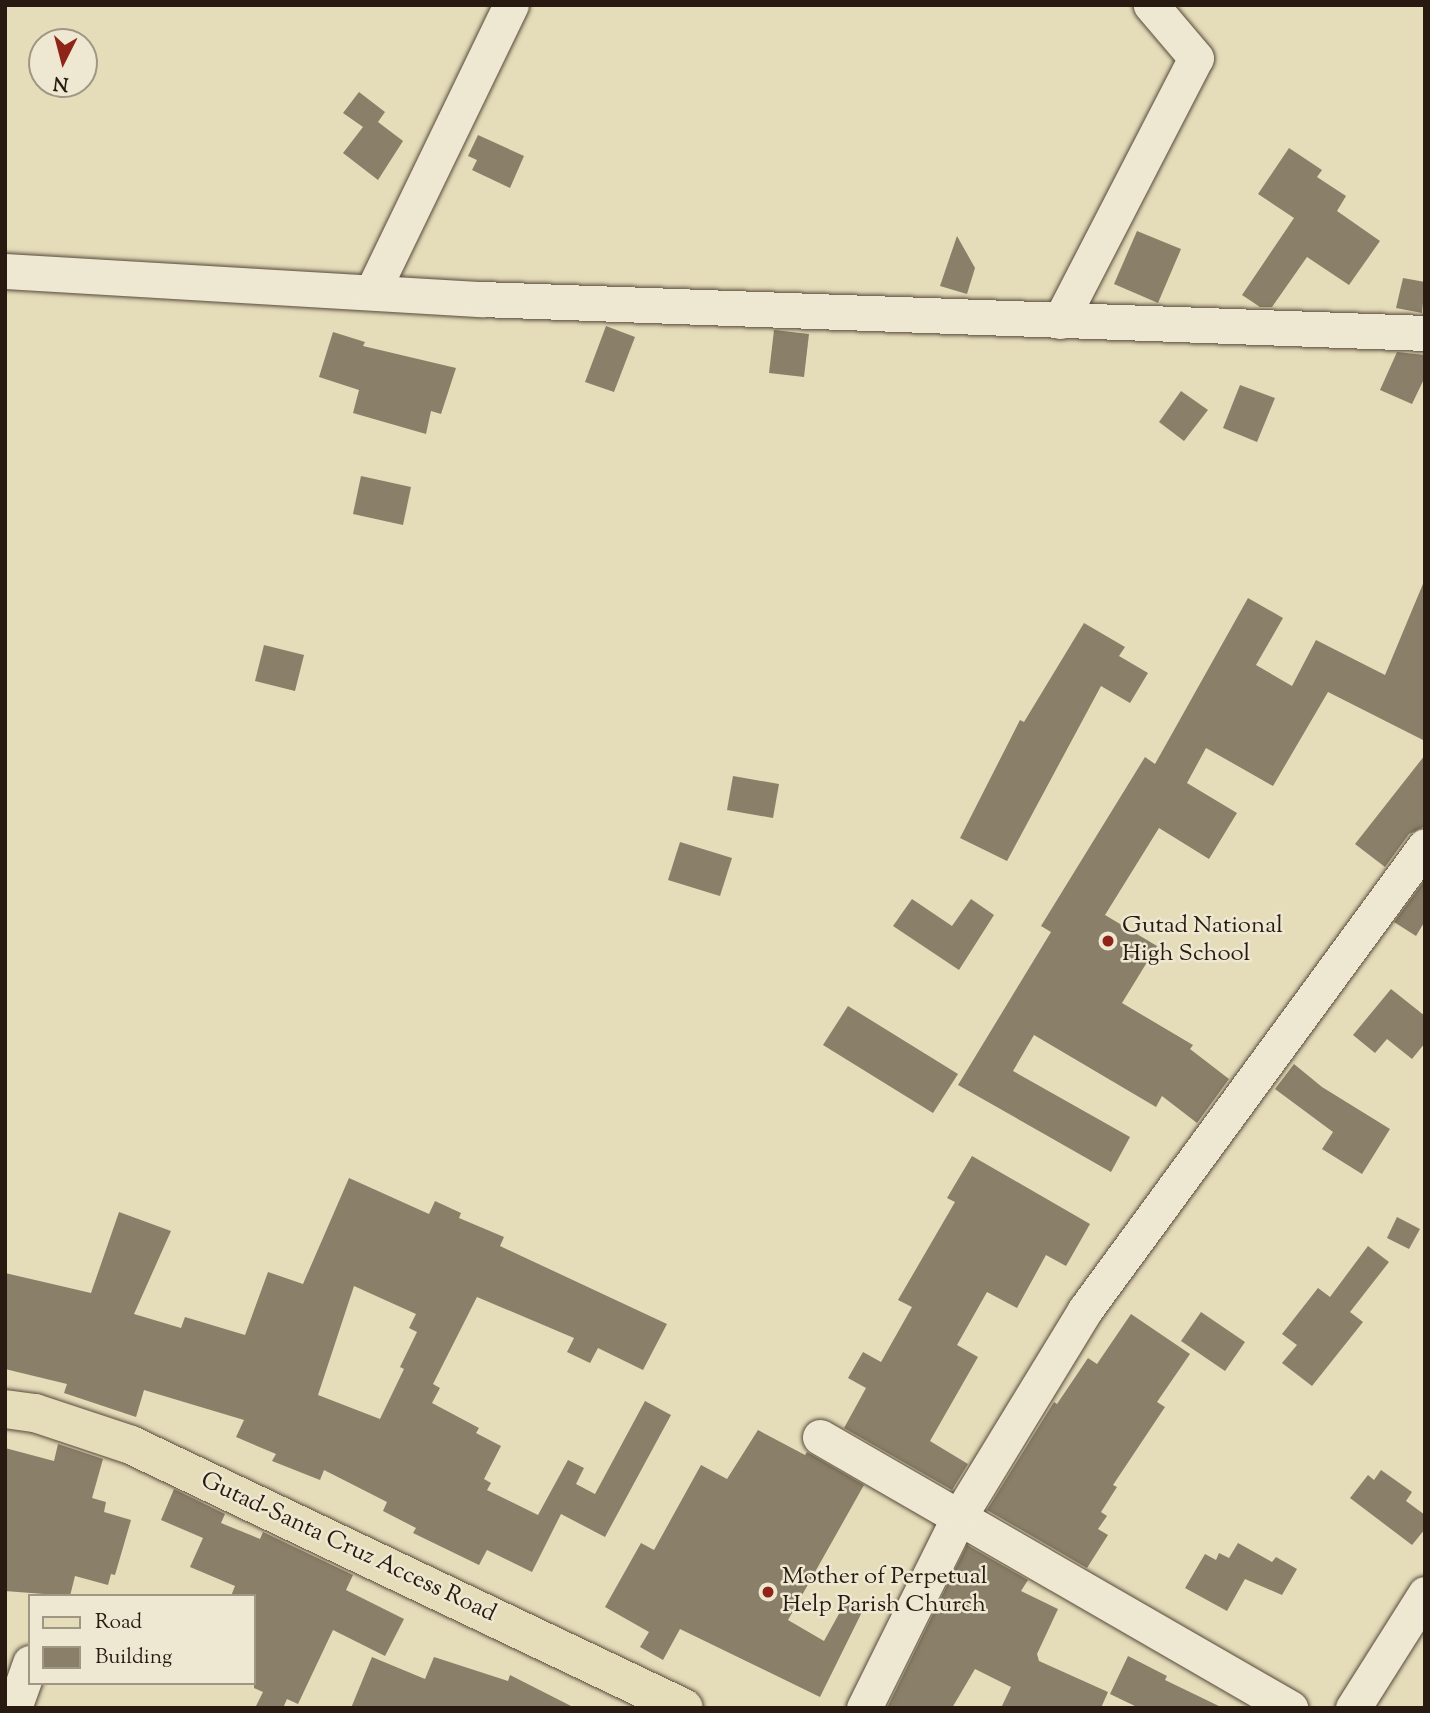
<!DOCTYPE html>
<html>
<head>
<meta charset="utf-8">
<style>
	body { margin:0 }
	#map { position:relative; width:1430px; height:1713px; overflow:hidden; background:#e5dcba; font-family:"Sorts Mill Goudy",serif }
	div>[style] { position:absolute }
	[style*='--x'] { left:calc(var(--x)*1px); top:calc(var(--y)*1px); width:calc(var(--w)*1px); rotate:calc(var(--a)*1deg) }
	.building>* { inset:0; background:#8a7f68 }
	.roads { filter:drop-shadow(0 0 2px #574a3a) drop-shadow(0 0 2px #574a3a) }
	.minor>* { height:35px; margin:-17.5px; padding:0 17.5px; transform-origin:17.5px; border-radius:17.5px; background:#eee8d2 }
	.major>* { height:38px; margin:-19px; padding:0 19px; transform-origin:19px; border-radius:19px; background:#e5dcba }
	.dots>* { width:19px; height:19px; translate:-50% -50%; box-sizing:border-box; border:4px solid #eee8d2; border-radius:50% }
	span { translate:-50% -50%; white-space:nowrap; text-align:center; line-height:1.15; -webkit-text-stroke:5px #eee8d2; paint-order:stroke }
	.poi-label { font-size:24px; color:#281a10 }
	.left { translate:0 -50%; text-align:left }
	.street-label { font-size:24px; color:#281a10 }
	.frame { position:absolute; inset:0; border:7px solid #281a10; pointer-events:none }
	.legend { position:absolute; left:28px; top:1594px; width:228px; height:91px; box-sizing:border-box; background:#eee8d2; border:2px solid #9f9684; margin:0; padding:9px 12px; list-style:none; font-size:21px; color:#281a10 }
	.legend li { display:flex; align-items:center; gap:14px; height:35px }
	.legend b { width:35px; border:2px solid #9f9684 }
	.north { position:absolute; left:28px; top:28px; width:70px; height:70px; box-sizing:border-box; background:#eee8d2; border:2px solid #9f9684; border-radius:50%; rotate:186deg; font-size:19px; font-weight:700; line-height:28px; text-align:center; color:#281a10 }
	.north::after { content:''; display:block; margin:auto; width:24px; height:32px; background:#8f2418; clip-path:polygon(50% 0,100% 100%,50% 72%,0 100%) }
</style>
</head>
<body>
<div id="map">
	<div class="building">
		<div style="clip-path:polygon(359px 92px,385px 112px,378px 122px,403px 141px,378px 180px,343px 153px,363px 127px,343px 113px)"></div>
		<div style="clip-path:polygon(478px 135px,524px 156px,510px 188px,472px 170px,477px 160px,468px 156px)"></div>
		<div style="clip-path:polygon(1289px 148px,1322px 170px,1317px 177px,1346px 196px,1337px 211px,1380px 241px,1349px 285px,1307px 257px,1272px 307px,1260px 307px,1242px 295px,1294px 218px,1258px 194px)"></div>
		<div style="clip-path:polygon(1137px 231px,1181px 249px,1158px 303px,1114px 284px)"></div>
		<div style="clip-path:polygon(957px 236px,975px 268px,967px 294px,940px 286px)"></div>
		<div style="clip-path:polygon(1403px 278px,1425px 282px,1422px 313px,1396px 308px)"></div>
		<div style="clip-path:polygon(606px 326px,635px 337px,614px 392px,585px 382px)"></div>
		<div style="clip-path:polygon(774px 330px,809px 334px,804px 377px,769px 373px)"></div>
		<div style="clip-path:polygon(333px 332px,365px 342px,363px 346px,456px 368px,441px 414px,431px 411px,426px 434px,353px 413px,359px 390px,319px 377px)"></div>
		<div style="clip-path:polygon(1397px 352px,1425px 355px,1425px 377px,1412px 404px,1380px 390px)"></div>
		<div style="clip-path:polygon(1240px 385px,1275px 398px,1257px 442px,1223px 428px)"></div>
		<div style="clip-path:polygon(1181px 391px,1208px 410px,1184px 441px,1159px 422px)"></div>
		<div style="clip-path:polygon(361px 476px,411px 487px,403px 525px,353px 514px)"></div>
		<div style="clip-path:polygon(1425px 579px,1425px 741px,1328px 692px,1273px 786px,1206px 748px,1187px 783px,1237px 813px,1209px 859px,1159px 828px,1105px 915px,1157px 946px,1122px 1003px,1193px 1045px,1190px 1049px,1229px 1079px,1197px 1123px,1162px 1096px,1156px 1107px,1034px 1035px,1013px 1071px,1130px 1137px,1111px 1172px,958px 1085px,1051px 932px,1041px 926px,1145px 757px,1155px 764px,1248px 598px,1283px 618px,1256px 665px,1292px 686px,1316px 640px,1385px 675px)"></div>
		<div style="clip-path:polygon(1084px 623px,1125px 647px,1119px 656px,1148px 673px,1130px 703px,1101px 686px,1007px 861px,960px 838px,1020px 720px,1024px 722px)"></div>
		<div style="clip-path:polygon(264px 645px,304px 655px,295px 691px,255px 681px)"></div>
		<div style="clip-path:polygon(1425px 755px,1425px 826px,1409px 834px,1385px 867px,1355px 844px)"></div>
		<div style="clip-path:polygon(733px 776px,779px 784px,773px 818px,727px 810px)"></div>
		<div style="clip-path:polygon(680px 842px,732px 858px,720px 896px,668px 880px)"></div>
		<div style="clip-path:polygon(1425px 880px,1425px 921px,1416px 936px,1394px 922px)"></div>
		<div style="clip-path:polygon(912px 899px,952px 926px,971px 899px,994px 915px,959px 970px,893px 926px)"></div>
		<div style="clip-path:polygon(1391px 989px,1425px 1016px,1425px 1043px,1412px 1059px,1387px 1039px,1375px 1053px,1353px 1035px)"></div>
		<div style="clip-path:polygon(848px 1006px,958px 1074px,933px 1113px,823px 1045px)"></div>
		<div style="clip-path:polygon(1294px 1064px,1322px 1087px,1390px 1129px,1362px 1174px,1322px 1149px,1333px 1132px,1275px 1089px)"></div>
		<div style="clip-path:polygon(972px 1156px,1090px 1224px,1066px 1266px,1046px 1255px,1017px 1308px,987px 1292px,957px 1345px,978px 1357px,930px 1441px,968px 1464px,952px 1490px,844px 1428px,866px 1388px,848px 1378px,863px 1352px,881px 1362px,912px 1307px,898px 1300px,955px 1202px,947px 1198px)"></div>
		<div style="clip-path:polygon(evenodd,349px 1178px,429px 1214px,435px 1201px,461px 1213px,459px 1218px,504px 1237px,500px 1246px,667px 1324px,643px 1370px,598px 1348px,590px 1363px,567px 1352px,574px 1338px,477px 1297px,433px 1384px,440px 1388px,432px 1403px,479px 1428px,476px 1433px,501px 1446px,484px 1479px,491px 1483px,487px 1490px,538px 1515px,568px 1460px,584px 1468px,576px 1484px,595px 1494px,645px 1401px,671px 1415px,605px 1537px,561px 1514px,532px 1572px,487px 1550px,479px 1565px,413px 1533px,416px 1528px,383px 1511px,387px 1502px,324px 1470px,320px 1480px,272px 1461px,276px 1454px,236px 1437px,244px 1420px,144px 1390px,136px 1417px,64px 1393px,67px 1384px,5px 1369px,5px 1273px,91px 1293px,119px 1212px,171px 1231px,134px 1314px,181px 1328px,185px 1317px,245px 1335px,268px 1272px,303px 1284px,349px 1178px,354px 1286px,416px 1314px,409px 1328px,417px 1332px,400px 1367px,404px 1369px,380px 1419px,318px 1395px,354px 1286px)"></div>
		<div style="clip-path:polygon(1397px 1217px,1420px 1229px,1409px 1249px,1387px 1238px)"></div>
		<div style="clip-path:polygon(1368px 1246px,1389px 1262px,1350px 1312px,1363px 1322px,1312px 1386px,1282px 1363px,1297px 1345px,1282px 1334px,1318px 1288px,1330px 1297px)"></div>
		<div style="clip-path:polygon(1201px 1312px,1245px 1342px,1225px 1371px,1181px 1341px)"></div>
		<div style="clip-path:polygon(1131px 1314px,1190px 1354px,1157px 1402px,1165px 1407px,1113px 1485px,1117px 1487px,1101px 1512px,1107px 1516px,1098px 1529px,1108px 1535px,1087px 1568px,987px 1510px,1054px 1402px,1057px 1404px,1088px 1358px,1097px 1364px)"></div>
		<div style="clip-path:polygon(758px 1430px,805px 1455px,807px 1452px,864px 1485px,788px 1620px,824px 1641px,846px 1601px,863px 1610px,820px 1697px,680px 1629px,663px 1660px,640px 1647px,649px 1632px,605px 1607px,641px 1543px,654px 1550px,701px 1465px,727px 1479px)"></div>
		<div style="clip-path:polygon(58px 1444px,103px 1459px,92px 1498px,106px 1502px,104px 1512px,131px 1520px,115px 1575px,111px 1574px,108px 1585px,75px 1576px,70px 1596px,5px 1591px,5px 1448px,54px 1461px)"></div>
		<div style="clip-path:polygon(1381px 1470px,1412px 1492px,1406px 1501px,1425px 1515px,1425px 1529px,1412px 1545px,1350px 1498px,1368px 1475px,1374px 1480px)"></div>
		<div style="clip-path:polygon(174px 1489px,225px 1514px,221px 1523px,260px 1539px,263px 1532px,353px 1575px,346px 1590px,404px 1619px,385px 1656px,333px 1630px,298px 1704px,287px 1699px,283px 1708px,255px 1708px,263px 1692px,254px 1688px,254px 1596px,231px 1596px,235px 1586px,190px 1567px,203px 1538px,161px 1520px)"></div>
		<div style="clip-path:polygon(1238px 1543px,1272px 1562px,1276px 1557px,1297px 1569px,1282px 1595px,1245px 1579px,1227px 1611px,1185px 1588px,1205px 1554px,1216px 1560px,1219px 1553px,1229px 1558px)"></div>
		<div style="clip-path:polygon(967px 1545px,1028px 1580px,1021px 1591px,1058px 1609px,1037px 1654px,1039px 1661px,1108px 1692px,1101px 1708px,1001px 1708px,1011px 1687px,975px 1669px,952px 1708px,887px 1708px)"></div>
		<div style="clip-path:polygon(1128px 1656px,1167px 1676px,1165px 1680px,1223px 1708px,1139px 1708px,1110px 1694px)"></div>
		<div style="clip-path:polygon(372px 1657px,425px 1679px,434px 1657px,508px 1681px,510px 1675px,575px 1708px,351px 1708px)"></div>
	</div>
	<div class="roads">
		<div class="minor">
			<div style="--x:5;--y:271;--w:477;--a:3.4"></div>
			<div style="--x:481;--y:299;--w:945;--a:2.06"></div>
			<div style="--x:372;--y:292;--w:319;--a:-64.2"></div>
			<div style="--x:1060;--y:321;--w:296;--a:-62.7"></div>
			<div style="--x:1196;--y:58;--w:70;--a:-130.3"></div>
			<div style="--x:820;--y:1437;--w:543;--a:29.97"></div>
			<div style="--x:14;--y:1708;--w:48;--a:-70.4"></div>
			<div style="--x:864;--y:1708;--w:216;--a:-63.6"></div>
			<div style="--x:960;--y:1515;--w:240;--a:-58.6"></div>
			<div style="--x:1085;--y:1310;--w:575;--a:-53.77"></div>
			<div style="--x:1353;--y:1708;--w:135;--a:-57.7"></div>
		</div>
		<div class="major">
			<div style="--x:5;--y:1409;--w:30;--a:8"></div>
			<div style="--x:35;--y:1413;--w:101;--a:18.4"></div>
			<div style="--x:131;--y:1445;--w:612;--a:25.44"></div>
		</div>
	</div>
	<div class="dots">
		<div style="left:1108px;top:941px;background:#8f2418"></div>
		<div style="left:768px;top:1592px;background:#8f2418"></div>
	</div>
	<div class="poi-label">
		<span class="left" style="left:1122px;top:941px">Gutad National<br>High School</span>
		<span class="left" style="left:782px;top:1592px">Mother of Perpetual<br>Help Parish Church</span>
	</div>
	<div class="street-label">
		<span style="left:348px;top:1548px;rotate:25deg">Gutad-Santa Cruz Access Road</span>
	</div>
	<div class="frame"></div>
	<ul class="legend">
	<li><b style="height:9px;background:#e5dcba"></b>Road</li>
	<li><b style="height:19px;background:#8a7f68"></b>Building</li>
	</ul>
	<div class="north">N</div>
</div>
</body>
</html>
